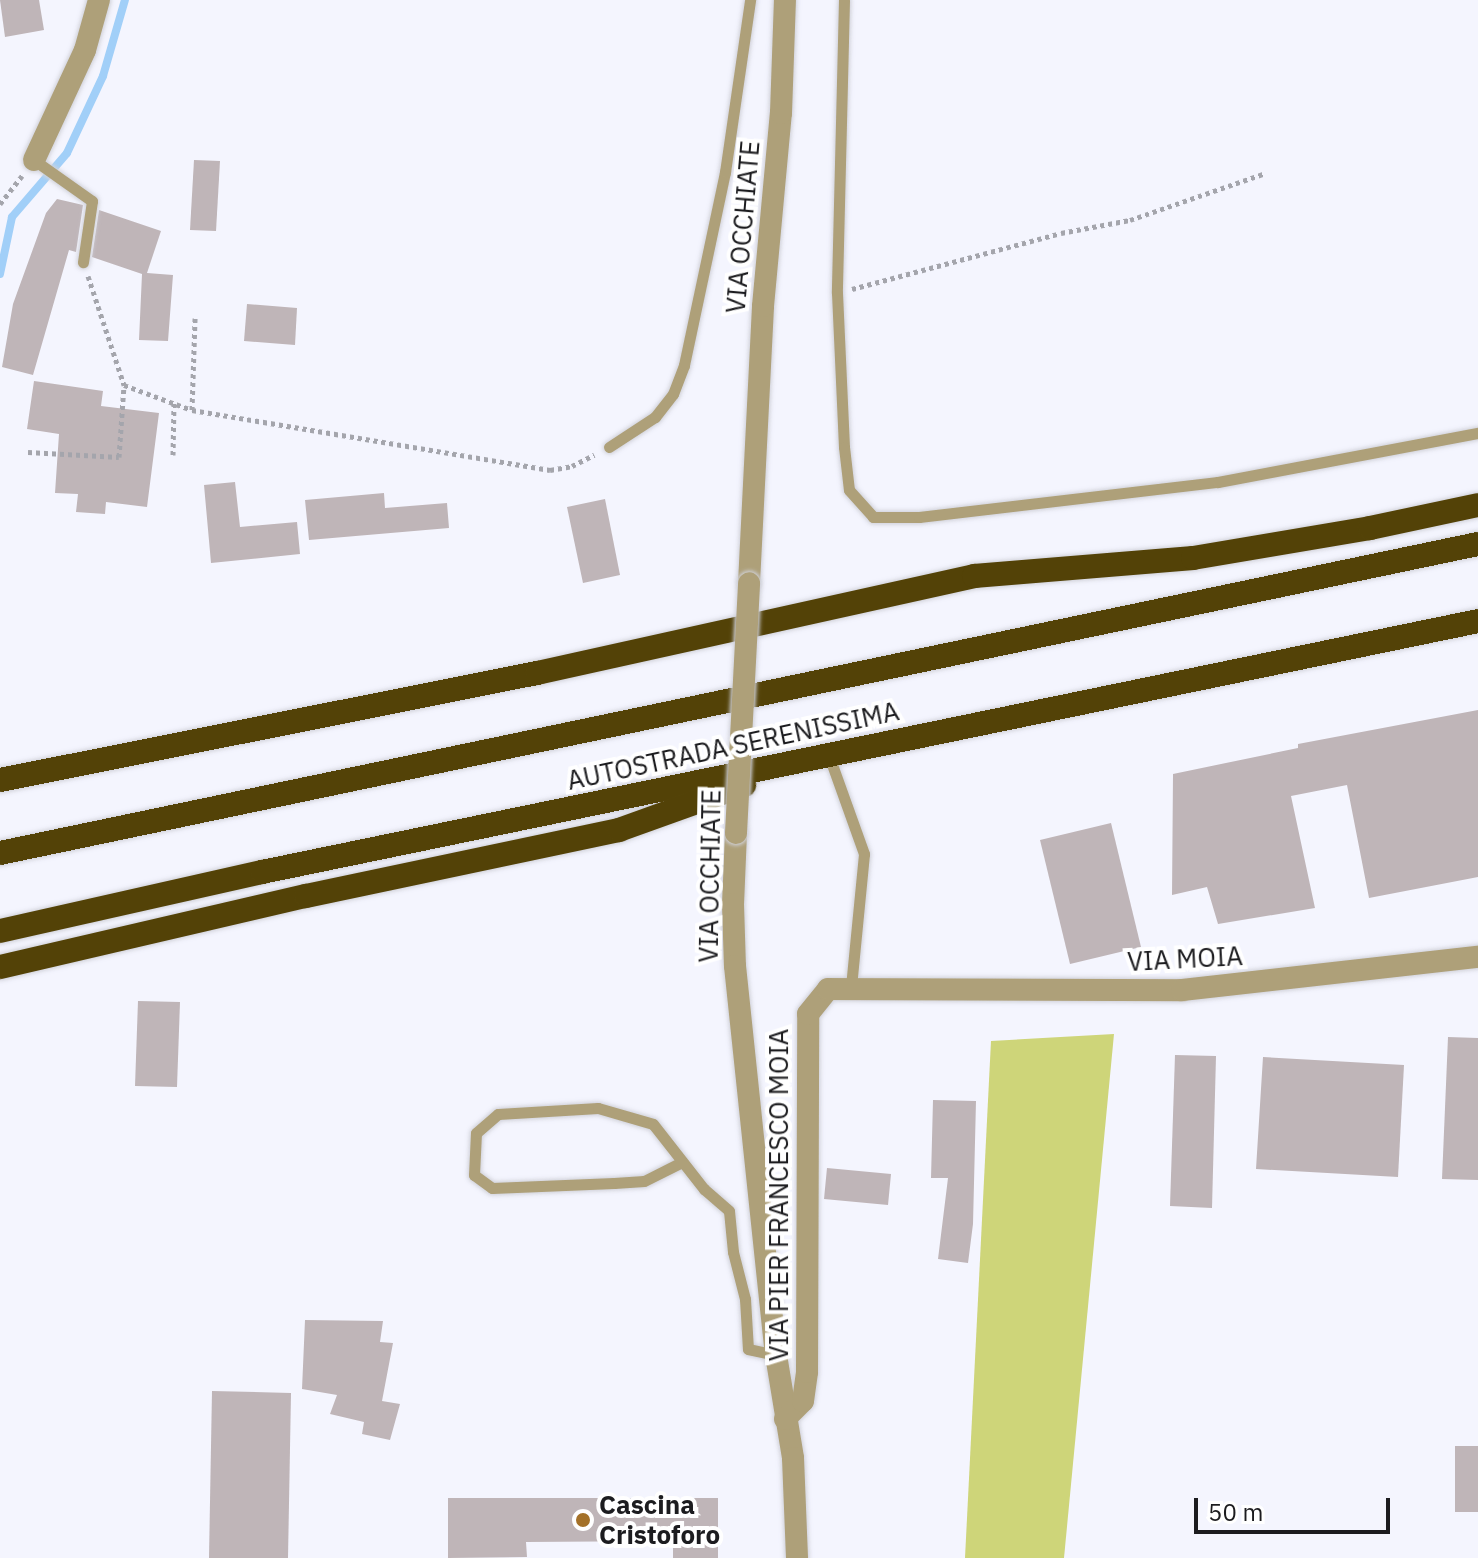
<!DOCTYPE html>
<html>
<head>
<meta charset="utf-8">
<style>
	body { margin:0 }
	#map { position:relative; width:1478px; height:1558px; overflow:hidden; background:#f4f5fe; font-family:"IBM Plex Sans",sans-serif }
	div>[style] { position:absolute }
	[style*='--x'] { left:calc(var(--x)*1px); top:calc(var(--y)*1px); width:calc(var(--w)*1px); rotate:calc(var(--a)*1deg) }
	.green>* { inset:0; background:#ced579 }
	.stream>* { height:8px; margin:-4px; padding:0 4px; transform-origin:4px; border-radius:4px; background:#a1cff8 }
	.building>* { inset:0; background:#bfb5b8 }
	.path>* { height:5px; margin-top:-2.5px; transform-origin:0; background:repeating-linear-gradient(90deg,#a4a5ac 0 4px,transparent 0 8px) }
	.roads { filter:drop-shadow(0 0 2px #d1d2da) drop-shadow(0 0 2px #d1d2da) }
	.lane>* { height:11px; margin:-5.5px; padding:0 5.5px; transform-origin:5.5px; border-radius:5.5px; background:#aea079 }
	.street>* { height:22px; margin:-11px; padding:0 11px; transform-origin:11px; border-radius:11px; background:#aea079 }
	.highway>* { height:24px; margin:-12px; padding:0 12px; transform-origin:12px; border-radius:12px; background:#534207 }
	.bridges { filter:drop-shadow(0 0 2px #d1d2da) drop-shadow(0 0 2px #d1d2da) }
	.street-bridge>* { height:22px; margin:-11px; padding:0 11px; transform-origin:11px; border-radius:11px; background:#aea079 }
	.dots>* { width:22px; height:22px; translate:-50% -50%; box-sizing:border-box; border:4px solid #fff; border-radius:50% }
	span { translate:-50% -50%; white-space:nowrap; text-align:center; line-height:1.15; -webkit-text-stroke:8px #fff; paint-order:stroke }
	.street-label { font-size:26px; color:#1c1c1f }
	.poi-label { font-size:26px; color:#1c1c1f; font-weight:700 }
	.left { translate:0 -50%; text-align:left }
	.scale { position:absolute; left:1194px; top:1498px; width:196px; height:36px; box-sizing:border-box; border:4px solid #1c1c1f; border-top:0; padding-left:10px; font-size:24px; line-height:28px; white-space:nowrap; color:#1c1c1f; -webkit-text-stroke:6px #fff; paint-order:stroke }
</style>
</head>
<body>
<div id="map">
	<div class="green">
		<div style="clip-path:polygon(1114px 1034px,1064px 1558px,965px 1558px,991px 1041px)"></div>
	</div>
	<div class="stream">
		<div style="--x:0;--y:274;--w:58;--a:-78.1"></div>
		<div style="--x:12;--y:217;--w:84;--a:-49.3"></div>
		<div style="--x:67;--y:153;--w:85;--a:-64.9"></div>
		<div style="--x:103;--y:76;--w:79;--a:-73.9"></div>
	</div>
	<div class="building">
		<div style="clip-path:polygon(0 0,39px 0,44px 30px,5px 37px)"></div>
		<div style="clip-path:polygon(194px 160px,220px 161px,216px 231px,190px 230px)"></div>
		<div style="clip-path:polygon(57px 199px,83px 205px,76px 252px,69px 250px,33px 375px,2px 367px,13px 304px,46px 213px)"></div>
		<div style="clip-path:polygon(99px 210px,161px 231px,147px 273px,173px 275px,168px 341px,139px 340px,142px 274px,92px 257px)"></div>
		<div style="clip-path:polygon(247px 304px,297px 308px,295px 345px,244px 341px)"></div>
		<div style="clip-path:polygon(34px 381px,103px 391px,101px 406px,159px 413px,147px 507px,106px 502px,105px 514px,76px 512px,78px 494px,55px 493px,59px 434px,27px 429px)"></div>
		<div style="clip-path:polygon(235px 482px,240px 527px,297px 522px,300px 554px,211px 563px,204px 485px)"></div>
		<div style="clip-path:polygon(384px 493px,385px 508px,447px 503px,449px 528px,309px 540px,305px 500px)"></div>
		<div style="clip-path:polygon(605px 499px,620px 575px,583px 583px,567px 507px)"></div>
		<div style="clip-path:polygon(1478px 710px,1478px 877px,1369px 898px,1347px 785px,1291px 796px,1315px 908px,1218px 924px,1207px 887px,1172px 895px,1173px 774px,1298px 748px,1298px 744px)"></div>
		<div style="clip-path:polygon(1111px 823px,1141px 947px,1070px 964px,1040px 840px)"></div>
		<div style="clip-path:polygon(138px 1001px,180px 1002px,177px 1087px,135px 1086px)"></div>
		<div style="clip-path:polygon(1448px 1037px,1478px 1038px,1478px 1180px,1442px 1179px)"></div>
		<div style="clip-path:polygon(1175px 1055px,1216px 1056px,1212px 1208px,1170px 1206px)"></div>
		<div style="clip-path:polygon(1263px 1057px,1404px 1065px,1398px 1177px,1256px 1169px)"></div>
		<div style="clip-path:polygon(933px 1100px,976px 1101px,973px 1224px,968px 1263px,938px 1259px,948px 1178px,931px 1178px)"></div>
		<div style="clip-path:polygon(827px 1168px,891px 1174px,888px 1205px,824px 1199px)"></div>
		<div style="clip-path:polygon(305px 1320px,383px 1321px,380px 1342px,393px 1343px,382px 1401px,400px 1404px,390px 1440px,362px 1434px,364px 1422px,330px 1414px,337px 1395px,302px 1389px)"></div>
		<div style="clip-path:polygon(212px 1391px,291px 1393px,288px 1558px,209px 1558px)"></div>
		<div style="clip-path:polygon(1455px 1446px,1478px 1446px,1478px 1512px,1455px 1512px)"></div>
		<div style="clip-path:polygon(448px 1498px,718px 1498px,718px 1558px,673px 1558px,673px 1541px,526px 1542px,527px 1557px,448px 1558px)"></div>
	</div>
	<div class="path">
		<div style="--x:0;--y:204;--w:36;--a:-52"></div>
		<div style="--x:88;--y:276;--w:115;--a:71.7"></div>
		<div style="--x:124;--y:385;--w:72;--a:20.2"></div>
		<div style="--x:192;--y:410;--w:363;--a:9.5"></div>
		<div style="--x:550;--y:470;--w:22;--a:-10"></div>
		<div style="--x:572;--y:466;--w:25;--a:-27"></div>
		<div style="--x:852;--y:289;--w:216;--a:-15"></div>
		<div style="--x:1061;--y:233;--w:70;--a:-10.7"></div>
		<div style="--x:1130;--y:220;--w:141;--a:-19.1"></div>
		<div style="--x:192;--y:410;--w:92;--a:-88.1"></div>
		<div style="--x:28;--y:452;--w:91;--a:3.1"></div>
		<div style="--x:119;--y:457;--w:72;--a:-86"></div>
		<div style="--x:173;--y:455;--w:52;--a:-88.9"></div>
	</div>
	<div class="roads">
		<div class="lane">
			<div style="--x:844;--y:0;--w:293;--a:91.4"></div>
			<div style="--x:837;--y:293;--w:154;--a:87.4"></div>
			<div style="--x:844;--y:447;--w:43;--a:83.4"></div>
			<div style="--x:849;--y:490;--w:36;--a:48"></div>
			<div style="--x:873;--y:517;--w:46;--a:0"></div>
			<div style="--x:919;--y:517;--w:301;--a:-6.7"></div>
			<div style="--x:1218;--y:482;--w:265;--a:-10.7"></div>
			<div style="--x:34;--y:160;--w:71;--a:35.3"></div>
			<div style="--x:92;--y:201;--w:62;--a:98.4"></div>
			<div style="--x:609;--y:447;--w:55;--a:-33.1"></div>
			<div style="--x:655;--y:417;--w:29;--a:-52"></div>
			<div style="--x:673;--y:394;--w:31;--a:-69"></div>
			<div style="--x:684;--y:365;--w:197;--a:-78"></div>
			<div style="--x:725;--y:172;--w:174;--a:-81.7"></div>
			<div style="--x:829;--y:756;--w:104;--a:70.3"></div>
			<div style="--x:864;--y:854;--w:134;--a:95.6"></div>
			<div style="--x:682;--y:1162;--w:42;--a:153.4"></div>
			<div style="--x:644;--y:1181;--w:30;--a:176"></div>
			<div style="--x:614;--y:1183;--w:122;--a:177.7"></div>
			<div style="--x:492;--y:1188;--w:22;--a:-144"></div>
			<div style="--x:474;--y:1175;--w:42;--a:-87.3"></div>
			<div style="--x:476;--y:1133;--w:29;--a:-41"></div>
			<div style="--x:498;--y:1114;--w:100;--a:-3.4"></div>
			<div style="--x:598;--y:1108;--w:57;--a:16.2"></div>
			<div style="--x:653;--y:1124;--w:83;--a:51.9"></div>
			<div style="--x:704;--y:1189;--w:33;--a:41"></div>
			<div style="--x:729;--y:1211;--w:41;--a:84.4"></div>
			<div style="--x:733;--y:1252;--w:49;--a:75.7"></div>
			<div style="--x:745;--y:1299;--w:50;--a:86.6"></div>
			<div style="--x:748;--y:1349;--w:29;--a:12"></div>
		</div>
		<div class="street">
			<div style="--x:34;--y:160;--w:121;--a:-65.1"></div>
			<div style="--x:85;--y:50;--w:52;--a:-74.4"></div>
			<div style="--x:749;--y:583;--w:277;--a:-87.1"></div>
			<div style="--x:763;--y:306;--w:194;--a:-84.7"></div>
			<div style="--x:781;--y:113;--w:113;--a:-88"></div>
			<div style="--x:736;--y:833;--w:71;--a:92.4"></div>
			<div style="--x:733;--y:904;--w:62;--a:88.2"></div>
			<div style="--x:735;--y:966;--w:391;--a:84"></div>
			<div style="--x:776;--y:1355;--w:104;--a:80.6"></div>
			<div style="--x:793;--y:1458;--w:100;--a:87.7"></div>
			<div style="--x:785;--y:1419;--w:25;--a:-45"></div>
			<div style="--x:803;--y:1401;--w:29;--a:-82"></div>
			<div style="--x:807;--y:1372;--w:358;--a:-89.8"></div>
			<div style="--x:808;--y:1014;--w:32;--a:-51"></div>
			<div style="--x:828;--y:989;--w:354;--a:0.2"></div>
			<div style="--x:1182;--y:990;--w:298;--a:-6.4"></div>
		</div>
		<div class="highway">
			<div style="--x:0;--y:780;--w:548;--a:-11.27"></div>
			<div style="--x:537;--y:673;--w:448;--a:-12.5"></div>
			<div style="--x:974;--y:576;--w:220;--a:-4.7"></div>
			<div style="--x:1193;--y:558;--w:180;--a:-9.6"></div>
			<div style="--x:1370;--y:528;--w:110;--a:-12"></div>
			<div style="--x:0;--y:853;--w:1510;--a:-11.81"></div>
			<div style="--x:0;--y:931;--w:269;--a:-12.7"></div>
			<div style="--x:262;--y:872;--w:1242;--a:-11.66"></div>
			<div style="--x:0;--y:967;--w:314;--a:-13.1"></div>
			<div style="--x:306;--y:896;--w:320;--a:-11.9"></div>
			<div style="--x:619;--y:830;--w:133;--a:-19.8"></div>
		</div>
	</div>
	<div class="bridges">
		<div class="street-bridge">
			<div style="--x:736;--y:833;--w:250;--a:-87"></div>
		</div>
	</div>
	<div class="dots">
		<div style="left:583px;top:1520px;background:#a47129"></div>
	</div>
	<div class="street-label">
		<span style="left:743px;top:227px;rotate:-85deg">VIA OCCHIATE</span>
		<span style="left:733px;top:746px;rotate:-12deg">AUTOSTRADA SERENISSIMA</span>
		<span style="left:710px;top:876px;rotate:-89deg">VIA OCCHIATE</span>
		<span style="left:1185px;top:959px;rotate:-3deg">VIA MOIA</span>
		<span style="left:779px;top:1195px;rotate:-90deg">VIA PIER FRANCESCO MOIA</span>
	</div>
	<div class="poi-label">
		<span class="left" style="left:599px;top:1520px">Cascina<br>Cristoforo</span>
	</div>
	<div class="scale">50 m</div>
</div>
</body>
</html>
